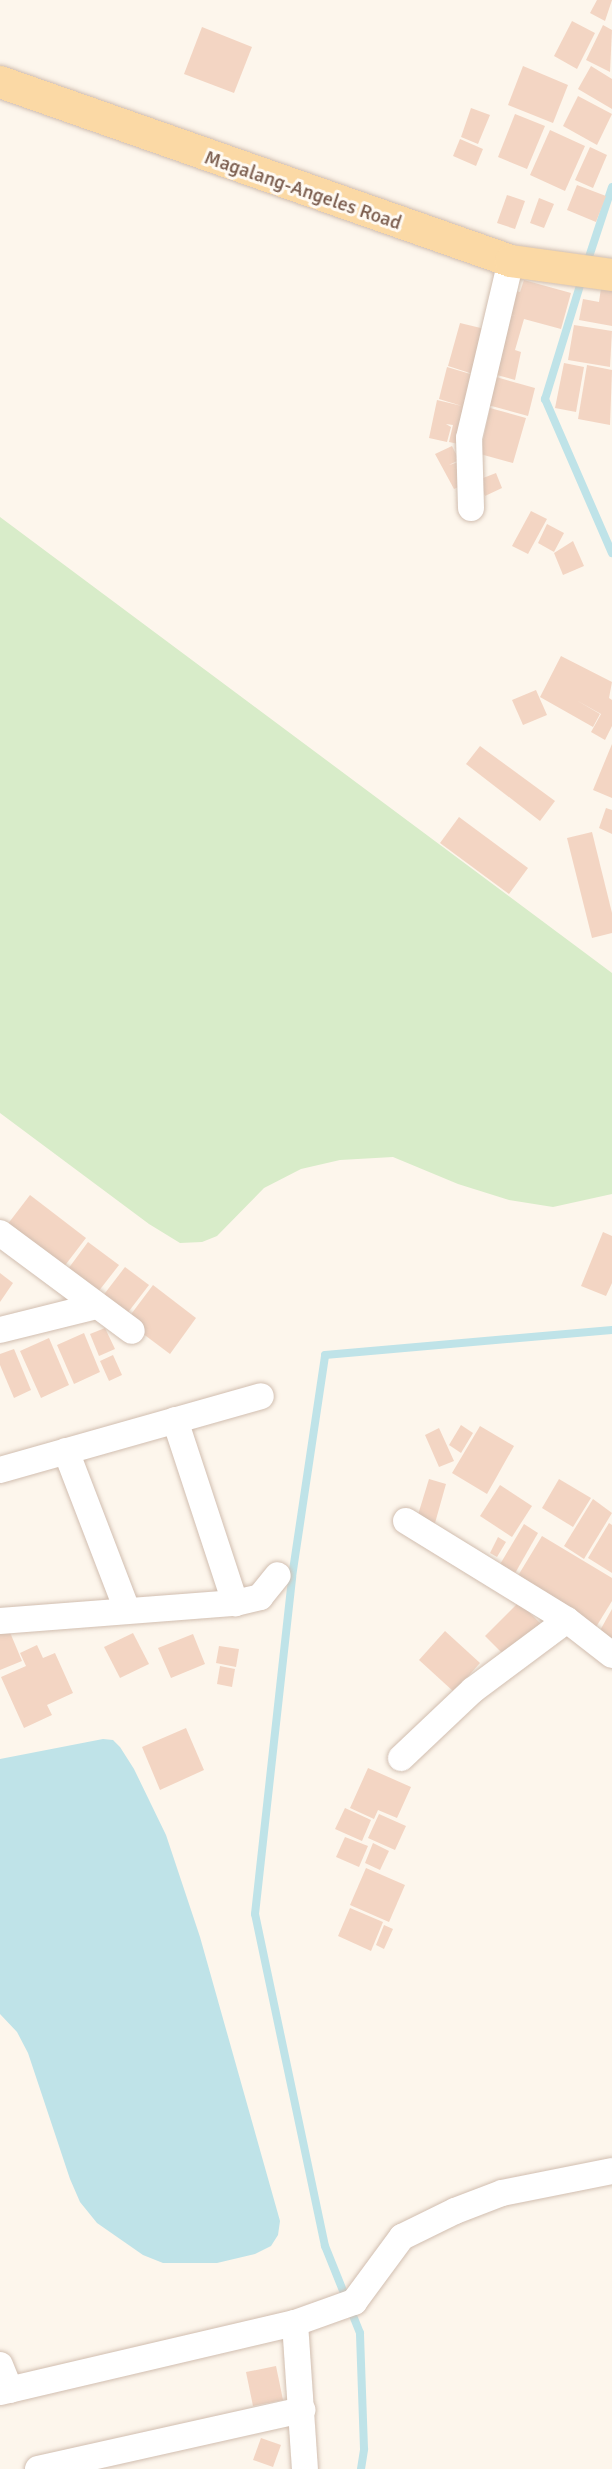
<!DOCTYPE html>
<html>
<head>
<meta charset="utf-8">
<style>
	body { margin:0 }
	#map { position:relative; width:612px; height:2469px; overflow:hidden; background:#fdf6ec; font-family:Signika,sans-serif }
	div>[style] { position:absolute }
	[style*='--x'] { left:calc(var(--x)*1px); top:calc(var(--y)*1px); width:calc(var(--w)*1px); rotate:calc(var(--a)*1deg) }
	.green>* { inset:0; background:#d8ecc9 }
	.water>* { inset:0; background:#bfe3e8 }
	.stream>* { height:8px; margin:-4px; padding:0 4px; transform-origin:4px; border-radius:4px; background:#bfe3e8 }
	.building>* { inset:0; background:#f3d5c3 }
	.roads { filter:drop-shadow(0 0 2px #d1beb0) drop-shadow(0 0 2px #d1beb0) }
	.minor>* { height:26px; margin:-13px; padding:0 13px; transform-origin:13px; border-radius:13px; background:#fff }
	.major>* { height:32px; margin:-16px; padding:0 16px; transform-origin:16px; border-radius:16px; background:#fbd9a5 }
	span { translate:-50% -50%; white-space:nowrap; text-align:center; line-height:1.15; -webkit-text-stroke:6px #fffaf3; paint-order:stroke }
	.street-label { font-size:20px; color:#7a5c4d }
</style>
</head>
<body>
<div id="map">
	<div class="green">
		<div style="clip-path:polygon(0 517px,612px 973px,612px 1194px,553px 1207px,509px 1200px,458px 1184px,393px 1157px,340px 1160px,301px 1169px,264px 1188px,217px 1236px,202px 1242px,180px 1243px,149px 1224px,0 1113px)"></div>
	</div>
	<div class="water">
		<div style="clip-path:polygon(103px 1739px,113px 1740px,120px 1747px,134px 1769px,166px 1835px,200px 1937px,280px 2221px,278px 2235px,271px 2246px,255px 2254px,217px 2263px,163px 2263px,143px 2255px,97px 2223px,80px 2202px,70px 2179px,28px 2053px,17px 2032px,0 2014px,0 1759px)"></div>
	</div>
	<div class="stream">
		<div style="--x:586;--y:266;--w:83;--a:-71.8"></div>
		<div style="--x:582;--y:279;--w:126;--a:107.1"></div>
		<div style="--x:545;--y:399;--w:168;--a:66.5"></div>
		<div style="--x:361;--y:2469;--w:20;--a:-81"></div>
		<div style="--x:364;--y:2449;--w:116;--a:-92"></div>
		<div style="--x:360;--y:2333;--w:94;--a:-111.9"></div>
		<div style="--x:325;--y:2246;--w:339;--a:-101.9"></div>
		<div style="--x:255;--y:1914;--w:339;--a:-83.7"></div>
		<div style="--x:292;--y:1577;--w:224;--a:-81.5"></div>
		<div style="--x:325;--y:1355;--w:288;--a:-5"></div>
	</div>
	<div class="building">
		<div style="clip-path:polygon(597px 0,612px 0,605px 21px,590px 13px)"></div>
		<div style="clip-path:polygon(572px 21px,595px 33px,577px 69px,554px 56px)"></div>
		<div style="clip-path:polygon(603px 25px,612px 30px,610px 72px,586px 60px)"></div>
		<div style="clip-path:polygon(202px 27px,252px 47px,234px 93px,184px 74px)"></div>
		<div style="clip-path:polygon(523px 66px,568px 85px,553px 123px,508px 105px)"></div>
		<div style="clip-path:polygon(591px 66px,612px 79px,612px 109px,578px 89px)"></div>
		<div style="clip-path:polygon(578px 96px,612px 114px,597px 145px,563px 126px)"></div>
		<div style="clip-path:polygon(471px 108px,490px 115px,478px 144px,461px 137px)"></div>
		<div style="clip-path:polygon(515px 114px,545px 126px,527px 169px,498px 157px)"></div>
		<div style="clip-path:polygon(550px 130px,585px 146px,565px 191px,530px 175px)"></div>
		<div style="clip-path:polygon(460px 139px,483px 149px,476px 166px,453px 156px)"></div>
		<div style="clip-path:polygon(590px 147px,607px 155px,593px 188px,575px 180px)"></div>
		<div style="clip-path:polygon(577px 185px,606px 196px,596px 222px,567px 210px)"></div>
		<div style="clip-path:polygon(507px 195px,525px 201px,515px 229px,497px 223px)"></div>
		<div style="clip-path:polygon(539px 198px,554px 204px,544px 228px,530px 223px)"></div>
		<div style="clip-path:polygon(524px 280px,571px 293px,561px 329px,524px 319px,515px 350px,521px 352px,515px 380px,497px 375px,504px 346px,497px 344px,504px 314px,515px 316px,504px 313px,510px 290px,520px 292px)"></div>
		<div style="clip-path:polygon(601px 288px,612px 290px,612px 326px,579px 320px,583px 299px,599px 302px)"></div>
		<div style="clip-path:polygon(460px 323px,489px 330px,476px 375px,448px 366px)"></div>
		<div style="clip-path:polygon(574px 325px,612px 331px,610px 367px,568px 360px)"></div>
		<div style="clip-path:polygon(564px 363px,584px 367px,576px 412px,555px 408px)"></div>
		<div style="clip-path:polygon(587px 365px,612px 370px,610px 425px,578px 419px)"></div>
		<div style="clip-path:polygon(447px 367px,477px 376px,463px 445px,449px 442px,453px 425px,446px 424px,451px 427px,447px 442px,429px 438px,437px 400px,462px 406px,439px 399px)"></div>
		<div style="clip-path:polygon(496px 377px,535px 388px,528px 416px,488px 405px)"></div>
		<div style="clip-path:polygon(490px 408px,526px 418px,513px 463px,480px 454px)"></div>
		<div style="clip-path:polygon(452px 446px,459px 460px,449px 465px,459px 462px,466px 484px,454px 489px,435px 454px)"></div>
		<div style="clip-path:polygon(496px 473px,502px 488px,485px 496px,478px 480px)"></div>
		<div style="clip-path:polygon(531px 511px,547px 519px,528px 554px,512px 546px)"></div>
		<div style="clip-path:polygon(547px 524px,564px 533px,554px 552px,538px 543px)"></div>
		<div style="clip-path:polygon(573px 541px,584px 566px,563px 575px,554px 553px)"></div>
		<div style="clip-path:polygon(561px 656px,612px 682px,609px 698px,612px 700px,612px 726px,605px 740px,591px 732px,601px 714px,576px 700px,600px 714px,593px 727px,540px 697px)"></div>
		<div style="clip-path:polygon(536px 690px,547px 715px,523px 725px,512px 700px)"></div>
		<div style="clip-path:polygon(612px 744px,612px 798px,593px 790px)"></div>
		<div style="clip-path:polygon(480px 746px,555px 801px,540px 821px,466px 764px)"></div>
		<div style="clip-path:polygon(606px 808px,612px 810px,612px 834px,599px 828px)"></div>
		<div style="clip-path:polygon(459px 817px,528px 868px,509px 894px,440px 843px)"></div>
		<div style="clip-path:polygon(592px 832px,612px 913px,612px 933px,592px 938px,567px 838px)"></div>
		<div style="clip-path:polygon(30px 1195px,86px 1238px,63px 1268px,7px 1225px)"></div>
		<div style="clip-path:polygon(603px 1232px,612px 1236px,612px 1283px,606px 1296px,581px 1286px)"></div>
		<div style="clip-path:polygon(88px 1242px,119px 1265px,98px 1292px,68px 1269px)"></div>
		<div style="clip-path:polygon(125px 1267px,149px 1285px,126px 1315px,102px 1297px)"></div>
		<div style="clip-path:polygon(0 1273px,13px 1283px,0 1302px)"></div>
		<div style="clip-path:polygon(153px 1285px,196px 1318px,170px 1354px,126px 1321px)"></div>
		<div style="clip-path:polygon(105px 1328px,115px 1349px,99px 1356px,90px 1334px)"></div>
		<div style="clip-path:polygon(84px 1333px,100px 1372px,74px 1384px,57px 1345px)"></div>
		<div style="clip-path:polygon(49px 1338px,69px 1385px,41px 1398px,20px 1351px)"></div>
		<div style="clip-path:polygon(14px 1349px,31px 1390px,14px 1398px,0 1365px,0 1354px)"></div>
		<div style="clip-path:polygon(113px 1355px,122px 1375px,109px 1381px,100px 1361px)"></div>
		<div style="clip-path:polygon(461px 1425px,473px 1433px,461px 1453px,449px 1445px)"></div>
		<div style="clip-path:polygon(480px 1426px,514px 1446px,487px 1494px,452px 1473px)"></div>
		<div style="clip-path:polygon(439px 1428px,454px 1461px,439px 1467px,425px 1435px)"></div>
		<div style="clip-path:polygon(429px 1479px,446px 1484px,435px 1523px,417px 1518px)"></div>
		<div style="clip-path:polygon(559px 1479px,591px 1498px,573px 1527px,542px 1508px)"></div>
		<div style="clip-path:polygon(500px 1485px,532px 1506px,512px 1537px,480px 1516px)"></div>
		<div style="clip-path:polygon(593px 1499px,612px 1513px,584px 1559px,564px 1546px)"></div>
		<div style="clip-path:polygon(609px 1523px,612px 1525px,612px 1573px,588px 1558px)"></div>
		<div style="clip-path:polygon(524px 1524px,538px 1533px,514px 1575px,499px 1566px)"></div>
		<div style="clip-path:polygon(542px 1536px,612px 1578px,612px 1601px,596px 1627px,516px 1579px)"></div>
		<div style="clip-path:polygon(498px 1537px,506px 1542px,497px 1557px,490px 1553px)"></div>
		<div style="clip-path:polygon(519px 1602px,542px 1625px,508px 1659px,485px 1636px)"></div>
		<div style="clip-path:polygon(612px 1609px,612px 1642px,598px 1634px)"></div>
		<div style="clip-path:polygon(9px 1630px,22px 1661px,0 1670px,0 1633px)"></div>
		<div style="clip-path:polygon(445px 1631px,480px 1663px,454px 1692px,419px 1660px)"></div>
		<div style="clip-path:polygon(133px 1633px,149px 1664px,120px 1678px,104px 1647px)"></div>
		<div style="clip-path:polygon(193px 1634px,205px 1664px,171px 1678px,158px 1648px)"></div>
		<div style="clip-path:polygon(37px 1645px,43px 1658px,55px 1653px,73px 1693px,47px 1705px,52px 1715px,24px 1728px,1px 1677px,26px 1666px,20px 1653px)"></div>
		<div style="clip-path:polygon(219px 1646px,239px 1649px,236px 1667px,216px 1663px)"></div>
		<div style="clip-path:polygon(220px 1666px,235px 1669px,232px 1687px,217px 1684px)"></div>
		<div style="clip-path:polygon(186px 1728px,204px 1770px,160px 1790px,142px 1747px)"></div>
		<div style="clip-path:polygon(368px 1768px,411px 1787px,397px 1818px,378px 1810px,374px 1819px,350px 1808px)"></div>
		<div style="clip-path:polygon(345px 1808px,371px 1820px,362px 1841px,335px 1829px)"></div>
		<div style="clip-path:polygon(379px 1814px,406px 1826px,395px 1850px,368px 1838px)"></div>
		<div style="clip-path:polygon(345px 1837px,368px 1846px,359px 1867px,336px 1857px)"></div>
		<div style="clip-path:polygon(373px 1843px,389px 1851px,380px 1870px,365px 1863px)"></div>
		<div style="clip-path:polygon(366px 1868px,405px 1885px,389px 1922px,350px 1905px)"></div>
		<div style="clip-path:polygon(350px 1908px,383px 1922px,371px 1951px,338px 1936px)"></div>
		<div style="clip-path:polygon(384px 1925px,393px 1929px,384px 1949px,376px 1945px)"></div>
		<div style="clip-path:polygon(276px 2366px,283px 2400px,253px 2406px,246px 2372px)"></div>
		<div style="clip-path:polygon(261px 2438px,281px 2445px,273px 2467px,253px 2460px)"></div>
	</div>
	<div class="roads">
		<div class="minor">
			<div style="--x:471;--y:508;--w:70;--a:-91.6"></div>
			<div style="--x:469;--y:438;--w:182;--a:-76.7"></div>
			<div style="--x:0;--y:1233;--w:164;--a:36.6"></div>
			<div style="--x:0;--y:1330;--w:99;--a:-14"></div>
			<div style="--x:175;--y:1420;--w:193;--a:71.8"></div>
			<div style="--x:66;--y:1451;--w:170;--a:69"></div>
			<div style="--x:0;--y:1470;--w:271;--a:-15.8"></div>
			<div style="--x:406;--y:1521;--w:189;--a:31.6"></div>
			<div style="--x:567;--y:1620;--w:57;--a:37.9"></div>
			<div style="--x:0;--y:1621;--w:236;--a:-4.4"></div>
			<div style="--x:235;--y:1603;--w:26;--a:-13"></div>
			<div style="--x:260;--y:1597;--w:28;--a:-51"></div>
			<div style="--x:401;--y:1758;--w:99;--a:-43.4"></div>
			<div style="--x:473;--y:1690;--w:117;--a:-36.7"></div>
			<div style="--x:295;--y:2323;--w:146;--a:86.1"></div>
			<div style="--x:0;--y:2365;--w:27;--a:68"></div>
			<div style="--x:0;--y:2392;--w:303;--a:-13.2"></div>
			<div style="--x:295;--y:2323;--w:63;--a:-19.6"></div>
			<div style="--x:354;--y:2302;--w:81;--a:-53.6"></div>
			<div style="--x:402;--y:2237;--w:59;--a:-26.1"></div>
			<div style="--x:455;--y:2211;--w:50;--a:-21"></div>
			<div style="--x:502;--y:2193;--w:112;--a:-11.3"></div>
			<div style="--x:38;--y:2469;--w:271;--a:-12.6"></div>
		</div>
		<div class="major">
			<div style="--x:0;--y:82;--w:541;--a:19.31"></div>
			<div style="--x:511;--y:261;--w:102;--a:7.9"></div>
		</div>
	</div>
	<div class="street-label">
		<span style="left:303px;top:190px;rotate:19deg">Magalang-Angeles Road</span>
	</div>
</div>
</body>
</html>
